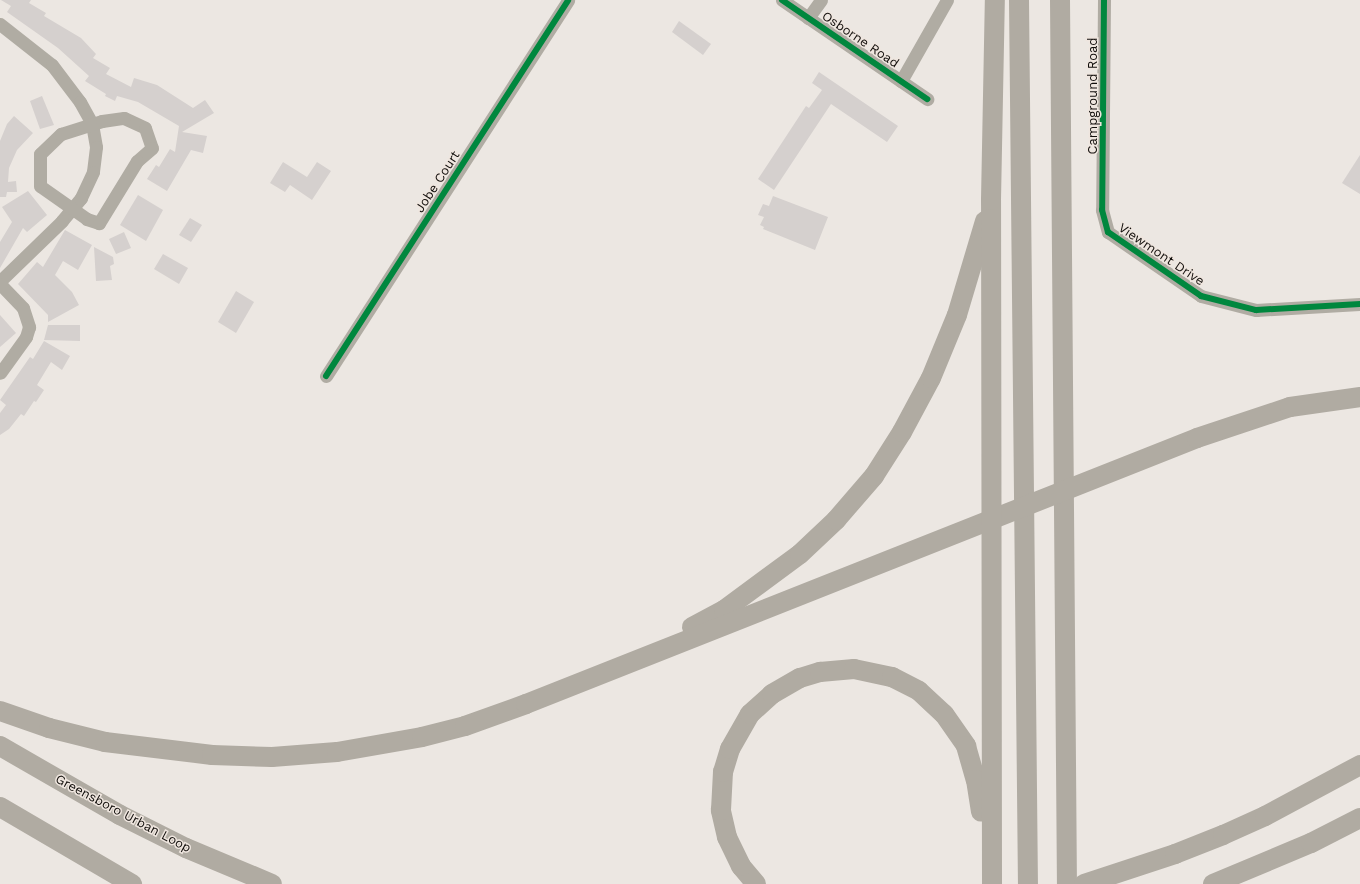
<!DOCTYPE html>
<html>
<head>
<meta charset="utf-8">
<style>
	body { margin:0 }
	#map { position:relative; width:1360px; height:884px; overflow:hidden; background:#ece7e2; font-family:"Work Sans",sans-serif }
	div>[style] { position:absolute }
	[style*='--x'] { left:calc(var(--x)*1px); top:calc(var(--y)*1px); width:calc(var(--w)*1px); rotate:calc(var(--a)*1deg) }
	.building>* { inset:0; background:#d5d0ce }
	.minor>* { height:13px; margin:-6.5px; padding:0 6.5px; transform-origin:6.5px; border-radius:6.5px; background:#b0aca3 }
	.highway>* { height:20px; margin:-10px; padding:0 10px; transform-origin:10px; border-radius:10px; background:#b0aba2 }
	.cycleway>* { height:6px; margin:-3px; padding:0 3px; transform-origin:3px; border-radius:3px; background:#00873e }
	span { translate:-50% -50%; white-space:nowrap; text-align:center; line-height:1.15; -webkit-text-stroke:3px #efe6df; paint-order:stroke }
	.street-label { font-size:13px; color:#110e0b }
</style>
</head>
<body>
<div id="map">
	<div class="building">
		<div style="clip-path:polygon(1px 0,31px 0,29px 3px,46px 13px,44px 16px,81px 38px,96px 54px,93px 58px,110px 68px,106px 74px,131px 87px,134px 78px,157px 85px,193px 108px,205px 100px,214px 113px,182px 132px,207px 136px,203px 153px,191px 150px,167px 191px,147px 179px,156px 165px,159px 167px,170px 149px,175px 152px,179px 126px,138px 102px,117px 96px,115px 101px,105px 96px,106px 94px,85px 81px,89px 76px,58px 48px,7px 12px,11px 6px)"></div>
		<div style="clip-path:polygon(679px 21px,711px 44px,703px 55px,672px 32px)"></div>
		<div style="clip-path:polygon(819px 72px,898px 126px,887px 142px,831px 104px,774px 190px,758px 179px,806px 106px,809px 108px,822px 90px,812px 83px)"></div>
		<div style="clip-path:polygon(42px 96px,54px 125px,40px 129px,30px 101px)"></div>
		<div style="clip-path:polygon(14px 116px,33px 133px,17px 150px,9px 168px,8px 182px,16px 181px,17px 192px,7px 192px,6px 197px,0 197px,0 141px,7px 124px)"></div>
		<div style="clip-path:polygon(1360px 155px,1360px 194px,1342px 183px)"></div>
		<div style="clip-path:polygon(283px 162px,307px 177px,317px 162px,331px 171px,312px 200px,290px 185px,285px 192px,270px 183px)"></div>
		<div style="clip-path:polygon(28px 191px,47px 215px,27px 232px,23px 228px,0 268px,0 242px,12px 222px,2px 207px)"></div>
		<div style="clip-path:polygon(138px 195px,163px 210px,146px 241px,120px 225px)"></div>
		<div style="clip-path:polygon(773px 196px,828px 217px,815px 250px,763px 229px,764px 227px,760px 225px,764px 217px,758px 215px,763px 204px,769px 206px)"></div>
		<div style="clip-path:polygon(190px 218px,202px 225px,191px 242px,179px 235px)"></div>
		<div style="clip-path:polygon(65px 230px,92px 245px,78px 270px,63px 261px,55px 275px,72px 292px,79px 305px,48px 322px,48px 315px,18px 284px,37px 262px,43px 267px)"></div>
		<div style="clip-path:polygon(124px 232px,131px 248px,116px 254px,109px 239px)"></div>
		<div style="clip-path:polygon(94px 247px,113px 257px,114px 264px,110px 266px,112px 280px,96px 281px)"></div>
		<div style="clip-path:polygon(163px 254px,188px 268px,179px 284px,154px 269px)"></div>
		<div style="clip-path:polygon(236px 291px,254px 302px,236px 333px,218px 322px)"></div>
		<div style="clip-path:polygon(0 315px,16px 333px,0 347px)"></div>
		<div style="clip-path:polygon(48px 325px,80px 325px,80px 341px,44px 340px)"></div>
		<div style="clip-path:polygon(44px 341px,70px 356px,62px 370px,51px 362px,37px 385px,44px 390px,36px 402px,34px 401px,24px 416px,21px 414px,9px 429px,0 435px,0 413px,6px 405px,0 400px,30px 357px,33px 359px)"></div>
	</div>
	<div class="minor">
		<div style="--x:782;--y:0;--w:176;--a:34.3"></div>
		<div style="--x:1104;--y:0;--w:210;--a:90.5"></div>
		<div style="--x:1102;--y:210;--w:23;--a:75"></div>
		<div style="--x:1108;--y:232;--w:113;--a:34.5"></div>
		<div style="--x:1201;--y:296;--w:57;--a:14.3"></div>
		<div style="--x:1256;--y:310;--w:104;--a:-3.3"></div>
		<div style="--x:808;--y:18;--w:22;--a:-54"></div>
		<div style="--x:0;--y:24;--w:66;--a:38.3"></div>
		<div style="--x:52;--y:65;--w:46;--a:52.9"></div>
		<div style="--x:80;--y:102;--w:25;--a:61"></div>
		<div style="--x:92;--y:124;--w:23;--a:80"></div>
		<div style="--x:96;--y:147;--w:25;--a:97"></div>
		<div style="--x:93;--y:172;--w:29;--a:115"></div>
		<div style="--x:81;--y:198;--w:30;--a:130"></div>
		<div style="--x:62;--y:221;--w:86;--a:135.9"></div>
		<div style="--x:901;--y:81;--w:93;--a:-60.4"></div>
		<div style="--x:124;--y:118;--w:23;--a:25"></div>
		<div style="--x:145;--y:128;--w:21;--a:71"></div>
		<div style="--x:152;--y:148;--w:20;--a:139"></div>
		<div style="--x:137;--y:161;--w:73;--a:121.5"></div>
		<div style="--x:99;--y:223;--w:13;--a:-162"></div>
		<div style="--x:87;--y:219;--w:57;--a:-144.9"></div>
		<div style="--x:40;--y:186;--w:32;--a:-90"></div>
		<div style="--x:40;--y:154;--w:29;--a:-44"></div>
		<div style="--x:61;--y:134;--w:43;--a:-17.6"></div>
		<div style="--x:102;--y:121;--w:22;--a:-8"></div>
		<div style="--x:0;--y:284;--w:33;--a:46"></div>
		<div style="--x:23;--y:308;--w:20;--a:72"></div>
		<div style="--x:29;--y:327;--w:10;--a:107"></div>
		<div style="--x:26;--y:337;--w:44;--a:125.8"></div>
		<div style="--x:326;--y:376;--w:447;--a:-57.2"></div>
	</div>
	<div class="highway">
		<div style="--x:1019;--y:0;--w:884;--a:89.42"></div>
		<div style="--x:1060;--y:0;--w:884;--a:89.55"></div>
		<div style="--x:692;--y:627;--w:36;--a:-28"></div>
		<div style="--x:724;--y:610;--w:94;--a:-36.4"></div>
		<div style="--x:800;--y:554;--w:50;--a:-43.4"></div>
		<div style="--x:836;--y:520;--w:58;--a:-49.2"></div>
		<div style="--x:874;--y:476;--w:52;--a:-57.5"></div>
		<div style="--x:902;--y:432;--w:61;--a:-61.8"></div>
		<div style="--x:931;--y:378;--w:68;--a:-67.6"></div>
		<div style="--x:957;--y:315;--w:98;--a:-73.4"></div>
		<div style="--x:0;--y:711;--w:52;--a:19.1"></div>
		<div style="--x:49;--y:728;--w:58;--a:14"></div>
		<div style="--x:105;--y:742;--w:108;--a:6.9"></div>
		<div style="--x:212;--y:755;--w:60;--a:1.9"></div>
		<div style="--x:272;--y:757;--w:65;--a:-4.4"></div>
		<div style="--x:337;--y:752;--w:86;--a:-10"></div>
		<div style="--x:422;--y:737;--w:44;--a:-14.3"></div>
		<div style="--x:465;--y:726;--w:65;--a:-19.8"></div>
		<div style="--x:526;--y:704;--w:722;--a:-21.62"></div>
		<div style="--x:1197;--y:438;--w:98;--a:-18.4"></div>
		<div style="--x:1290;--y:407;--w:71;--a:-8.1"></div>
		<div style="--x:0;--y:746;--w:138;--a:29.9"></div>
		<div style="--x:120;--y:815;--w:74;--a:26.6"></div>
		<div style="--x:186;--y:848;--w:93;--a:22.7"></div>
		<div style="--x:0;--y:807;--w:153;--a:30.3"></div>
		<div style="--x:756;--y:884;--w:23;--a:-130"></div>
		<div style="--x:741;--y:866;--w:32;--a:-116"></div>
		<div style="--x:727;--y:837;--w:28;--a:-103"></div>
		<div style="--x:721;--y:810;--w:38;--a:-87"></div>
		<div style="--x:723;--y:772;--w:24;--a:-73"></div>
		<div style="--x:730;--y:749;--w:40;--a:-60.3"></div>
		<div style="--x:750;--y:714;--w:30;--a:-42"></div>
		<div style="--x:772;--y:694;--w:32;--a:-30"></div>
		<div style="--x:800;--y:678;--w:21;--a:-17"></div>
		<div style="--x:820;--y:672;--w:34;--a:-5"></div>
		<div style="--x:854;--y:669;--w:39;--a:12"></div>
		<div style="--x:892;--y:677;--w:30;--a:27"></div>
		<div style="--x:919;--y:691;--w:34;--a:43"></div>
		<div style="--x:944;--y:714;--w:39;--a:55"></div>
		<div style="--x:966;--y:746;--w:35;--a:74"></div>
		<div style="--x:976;--y:780;--w:32;--a:81"></div>
		<div style="--x:992;--y:884;--w:684;--a:-90.08"></div>
		<div style="--x:991;--y:200;--w:200;--a:-88.9"></div>
		<div style="--x:1084;--y:884;--w:96;--a:-18.2"></div>
		<div style="--x:1175;--y:854;--w:52;--a:-21.6"></div>
		<div style="--x:1223;--y:835;--w:46;--a:-24.3"></div>
		<div style="--x:1265;--y:816;--w:108;--a:-28.2"></div>
		<div style="--x:1213;--y:884;--w:106;--a:-22.7"></div>
		<div style="--x:1311;--y:843;--w:55;--a:-27"></div>
	</div>
	<div class="cycleway">
		<div style="--x:782;--y:0;--w:176;--a:34.3"></div>
		<div style="--x:1104;--y:0;--w:210;--a:90.5"></div>
		<div style="--x:1102;--y:210;--w:23;--a:75"></div>
		<div style="--x:1108;--y:232;--w:113;--a:34.5"></div>
		<div style="--x:1201;--y:296;--w:57;--a:14.3"></div>
		<div style="--x:1256;--y:310;--w:104;--a:-3.3"></div>
		<div style="--x:326;--y:376;--w:447;--a:-57.2"></div>
	</div>
	<div class="street-label">
		<span style="left:860px;top:40px;rotate:34deg">Osborne Road</span>
		<span style="left:1093px;top:96px;rotate:-90deg">Campground Road</span>
		<span style="left:438px;top:182px;rotate:-57deg">Jobe Court</span>
		<span style="left:1161px;top:255px;rotate:34deg">Viewmont Drive</span>
		<span style="left:123px;top:814px;rotate:28deg">Greensboro Urban Loop</span>
	</div>
</div>
</body>
</html>
